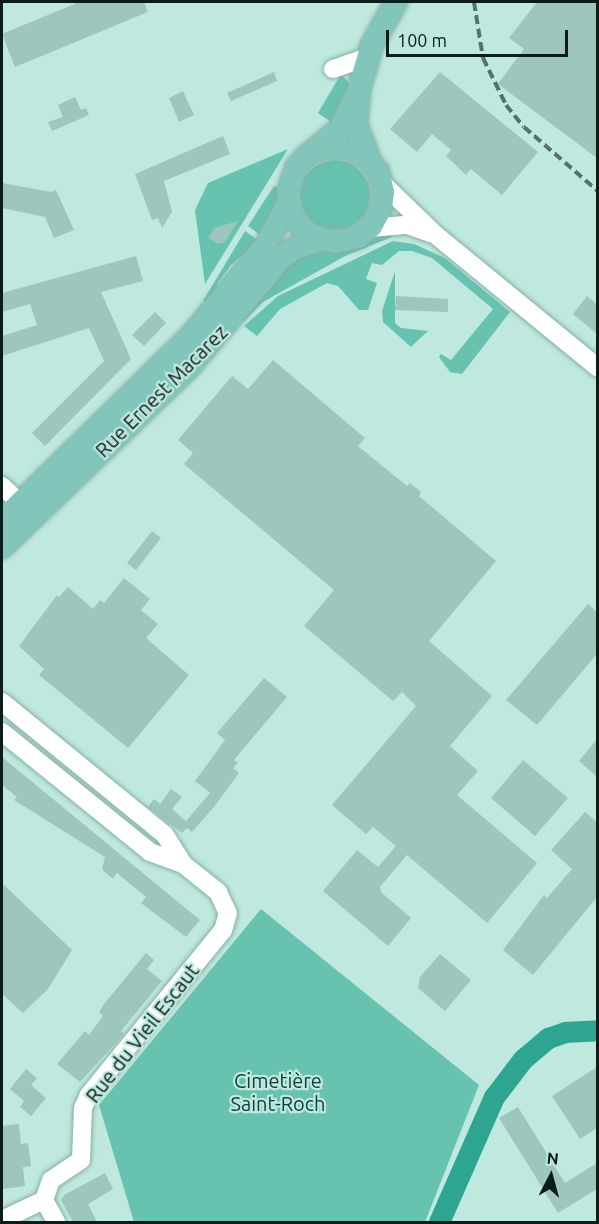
<!DOCTYPE html>
<html>
<head>
<meta charset="utf-8">
<style>
	body { margin:0 }
	#map { position:relative; width:599px; height:1224px; overflow:hidden; background:#bfe9df; font-family:Ubuntu,sans-serif }
	div>[style] { position:absolute }
	[style*='--x'] { left:calc(var(--x)*1px); top:calc(var(--y)*1px); width:calc(var(--w)*1px); rotate:calc(var(--a)*1deg) }
	.green>* { inset:0; background:#67c2b0 }
	.round { border-radius:50% }
	.river>* { height:21px; margin:-10.5px; padding:0 10.5px; transform-origin:10.5px; border-radius:10.5px; background:#2da591 }
	.building>* { inset:0; background:#9dc7bd }
	.roads { filter:drop-shadow(0 0 2px #86afa6) drop-shadow(0 0 2px #86afa6) }
	.minor>* { height:18px; margin:-9px; padding:0 9px; transform-origin:9px; border-radius:9px; background:#fff }
	.major>* { height:22px; margin:-11px; padding:0 11px; transform-origin:11px; border-radius:11px; background:#82c5ba }
	.rail>* { height:4px; margin-top:-2px; transform-origin:0; background:repeating-linear-gradient(90deg,#56706a 0 9px,transparent 0 13.5px) }
	span { translate:-50% -50%; white-space:nowrap; text-align:center; line-height:1.15; -webkit-text-stroke:4.5px #bfe9df; paint-order:stroke }
	.street-label { font-size:20px; color:#0c1c19 }
	.park-label { font-size:20px; color:#0b3f37 }
	.frame { position:absolute; inset:0; border:3px solid #0c1c19; pointer-events:none }
	.north { position:absolute; left:521px; top:1146px; width:60px; height:60px; -webkit-text-stroke:4px #bfe9df; paint-order:stroke; rotate:6deg; font-size:16px; font-weight:700; line-height:24px; text-align:center; color:#0c1c19 }
	.north::after { content:''; display:block; margin:auto; width:21px; height:27px; background:#0c1c19; clip-path:polygon(50% 0,100% 100%,50% 72%,0 100%) }
	.scale { position:absolute; left:386px; top:30px; width:182px; height:27px; box-sizing:border-box; border:3px solid #0c1c19; border-top:0; padding-left:8px; font-size:18px; line-height:21px; white-space:nowrap; color:#0c1c19; -webkit-text-stroke:4px #bfe9df; paint-order:stroke }
</style>
</head>
<body>
<div id="map">
	<div class="green">
		<div style="clip-path:polygon(341px 74px,352px 86px,337px 126px,318px 113px)"></div>
		<div style="clip-path:polygon(288px 149px,205px 284px,195px 210px,208px 183px)"></div>
		<div class="round" style="left:300px;top:160px;width:70px;height:70px"></div>
		<div style="clip-path:polygon(274px 186px,280px 188px,281px 195px,263px 237px,248px 226px)"></div>
		<div style="clip-path:polygon(392px 229px,392px 237px,345px 256px,263px 302px,242px 323px,291px 257px)"></div>
		<div style="clip-path:polygon(245px 231px,259px 241px,231px 265px,217px 284px,219px 289px,207px 302px,203px 301px)"></div>
		<div style="clip-path:polygon(393px 241px,414px 244px,445px 258px,510px 312px,462px 374px,450px 372px,439px 357px,441px 354px,451px 360px,493px 309px,432px 258px,412px 251px,399px 251px,382px 265px,372px 263px,366px 279px,377px 283px,368px 310px,359px 310px,338px 286px,327px 283px,280px 309px,257px 336px,244px 326px,278px 296px)"></div>
		<div style="clip-path:polygon(395px 271px,395px 323px,401px 328px,428px 331px,411px 347px,383px 322px,382px 311px)"></div>
		<div style="clip-path:polygon(261px 909px,479px 1085px,425px 1222px,134px 1222px,99px 1105px)"></div>
	</div>
	<div class="river">
		<div style="--x:439;--y:1222;--w:137;--a:-66.3"></div>
		<div style="--x:494;--y:1097;--w:48;--a:-52.7"></div>
		<div style="--x:523;--y:1059;--w:33;--a:-40"></div>
		<div style="--x:548;--y:1038;--w:18;--a:-19"></div>
		<div style="--x:565;--y:1032;--w:33;--a:-3"></div>
	</div>
	<div class="building">
		<div style="clip-path:polygon(79px 2px,144px 2px,148px 12px,15px 67px,2px 34px)"></div>
		<div style="clip-path:polygon(537px 2px,597px 2px,597px 158px,498px 84px,524px 49px,509px 38px)"></div>
		<div style="clip-path:polygon(274px 72px,277px 81px,231px 101px,227px 93px)"></div>
		<div style="clip-path:polygon(440px 72px,538px 152px,502px 195px,471px 169px,466px 175px,446px 156px,451px 150px,432px 134px,417px 152px,390px 129px)"></div>
		<div style="clip-path:polygon(183px 91px,194px 115px,179px 122px,169px 98px)"></div>
		<div style="clip-path:polygon(75px 97px,81px 110px,86px 108px,89px 115px,52px 131px,48px 122px,63px 117px,58px 105px)"></div>
		<div style="clip-path:polygon(223px 136px,230px 154px,164px 181px,172px 212px,162px 228px,158px 218px,152px 220px,135px 174px)"></div>
		<div style="clip-path:polygon(2px 183px,51px 192px,56px 190px,74px 230px,54px 238px,45px 217px,2px 208px)"></div>
		<div style="clip-path:polygon(238px 221px,225px 242px,218px 244px,208px 238px,214px 228px)"></div>
		<div style="clip-path:polygon(136px 256px,143px 281px,101px 292px,131px 359px,45px 446px,32px 433px,104px 361px,89px 328px,2px 356px,2px 336px,37px 325px,30px 304px,2px 312px,2px 293px)"></div>
		<div style="clip-path:polygon(396px 296px,448px 299px,448px 312px,395px 310px)"></div>
		<div style="clip-path:polygon(587px 296px,597px 304px,597px 334px,573px 314px)"></div>
		<div style="clip-path:polygon(155px 312px,166px 323px,144px 346px,132px 335px)"></div>
		<div style="clip-path:polygon(273px 360px,365px 438px,358px 446px,407px 486px,410px 483px,421px 492px,419px 496px,496px 561px,429px 641px,492px 696px,450px 746px,478px 771px,457px 795px,537px 863px,487px 923px,407px 855px,380px 887px,381px 892px,411px 918px,388px 946px,323px 891px,357px 850px,378px 867px,396px 846px,373px 827px,366px 834px,332px 805px,416px 706px,402px 692px,393px 701px,304px 626px,334px 590px,184px 464px,193px 453px,178px 440px,232px 376px,248px 389px)"></div>
		<div style="clip-path:polygon(152px 531px,161px 538px,136px 570px,127px 563px)"></div>
		<div style="clip-path:polygon(124px 578px,150px 599px,141px 610px,158px 624px,146px 638px,189px 675px,128px 748px,39px 675px,44px 669px,19px 646px,57px 595px,59px 597px,68px 587px,93px 609px,100px 600px,104px 603px)"></div>
		<div style="clip-path:polygon(588px 604px,597px 612px,597px 654px,537px 725px,506px 700px)"></div>
		<div style="clip-path:polygon(264px 678px,287px 697px,234px 760px,238px 763px,233px 768px,239px 773px,214px 807px,192px 832px,187px 828px,182px 833px,148px 807px,154px 799px,160px 804px,171px 789px,182px 797px,172px 809px,186px 821px,210px 793px,195px 781px,225px 740px,217px 733px)"></div>
		<div style="clip-path:polygon(597px 739px,597px 777px,579px 761px)"></div>
		<div style="clip-path:polygon(2px 757px,200px 920px,186px 937px,141px 903px,146px 897px,117px 873px,113px 879px,107px 874px,102px 869px,105px 857px,14px 800px,17px 797px,2px 785px)"></div>
		<div style="clip-path:polygon(523px 760px,568px 798px,535px 836px,491px 798px)"></div>
		<div style="clip-path:polygon(585px 812px,597px 822px,597px 897px,533px 975px,503px 950px,544px 895px,547px 898px,572px 869px,551px 850px)"></div>
		<div style="clip-path:polygon(2px 883px,72px 950px,48px 989px,23px 1013px,2px 994px)"></div>
		<div style="clip-path:polygon(146px 953px,154px 960px,147px 969px,162px 981px,121px 1031px,124px 1034px,80px 1082px,57px 1064px,85px 1031px,89px 1035px,103px 1016px,99px 1012px,104px 1004px)"></div>
		<div style="clip-path:polygon(440px 954px,471px 980px,445px 1011px,418px 988px,420px 977px)"></div>
		<div style="clip-path:polygon(597px 1067px,597px 1128px,580px 1139px,552px 1096px)"></div>
		<div style="clip-path:polygon(26px 1069px,37px 1078px,31px 1085px,46px 1098px,31px 1116px,20px 1107px,24px 1101px,10px 1089px)"></div>
		<div style="clip-path:polygon(518px 1107px,565px 1183px,597px 1163px,597px 1189px,558px 1213px,499px 1118px)"></div>
		<div style="clip-path:polygon(19px 1124px,21px 1144px,28px 1143px,31px 1166px,23px 1167px,25px 1186px,2px 1189px,2px 1126px)"></div>
		<div style="clip-path:polygon(105px 1173px,113px 1189px,88px 1204px,97px 1222px,73px 1222px,61px 1200px,64px 1195px)"></div>
	</div>
	<div class="roads">
		<div class="minor">
			<div style="--x:333;--y:69;--w:37;--a:-19"></div>
			<div style="--x:381;--y:182;--w:78;--a:44"></div>
			<div style="--x:437;--y:236;--w:208;--a:39.3"></div>
			<div style="--x:370;--y:228;--w:37;--a:-5"></div>
			<div style="--x:407;--y:225;--w:24;--a:19"></div>
			<div style="--x:2;--y:486;--w:25;--a:43"></div>
			<div style="--x:2;--y:702;--w:210;--a:39.2"></div>
			<div style="--x:165;--y:835;--w:34;--a:58"></div>
			<div style="--x:2;--y:732;--w:191;--a:39"></div>
			<div style="--x:150;--y:852;--w:35;--a:20"></div>
			<div style="--x:183;--y:864;--w:45;--a:38.7"></div>
			<div style="--x:218;--y:892;--w:23;--a:65"></div>
			<div style="--x:228;--y:913;--w:18;--a:106"></div>
			<div style="--x:223;--y:930;--w:213;--a:129.1"></div>
			<div style="--x:89;--y:1095;--w:14;--a:115"></div>
			<div style="--x:83;--y:1108;--w:52;--a:92.2"></div>
			<div style="--x:81;--y:1160;--w:36;--a:146"></div>
			<div style="--x:51;--y:1180;--w:21;--a:109"></div>
			<div style="--x:44;--y:1200;--w:47;--a:154.5"></div>
			<div style="--x:44;--y:1200;--w:25;--a:61"></div>
		</div>
		<div class="major">
			<div style="--x:313;--y:152;--w:18;--a:-16"></div>
			<div style="--x:330;--y:147;--w:20;--a:6"></div>
			<div style="--x:350;--y:149;--w:20;--a:30"></div>
			<div style="--x:367;--y:159;--w:17;--a:50"></div>
			<div style="--x:378;--y:172;--w:21;--a:76"></div>
			<div style="--x:383;--y:192;--w:16;--a:97"></div>
			<div style="--x:381;--y:208;--w:21;--a:119"></div>
			<div style="--x:371;--y:226;--w:17;--a:140"></div>
			<div style="--x:358;--y:237;--w:24;--a:168"></div>
			<div style="--x:335;--y:242;--w:26;--a:-164"></div>
			<div style="--x:310;--y:235;--w:23;--a:-135"></div>
			<div style="--x:294;--y:219;--w:27;--a:-103"></div>
			<div style="--x:288;--y:193;--w:26;--a:-72"></div>
			<div style="--x:296;--y:168;--w:13;--a:-48"></div>
			<div style="--x:305;--y:158;--w:45;--a:-39.6"></div>
			<div style="--x:340;--y:129;--w:44;--a:-64.6"></div>
			<div style="--x:370;--y:161;--w:39;--a:-111"></div>
			<div style="--x:356;--y:125;--w:36;--a:-85"></div>
			<div style="--x:359;--y:89;--w:46;--a:-73.5"></div>
			<div style="--x:372;--y:45;--w:49;--a:-60.8"></div>
			<div style="--x:2;--y:521;--w:264;--a:-44.4"></div>
			<div style="--x:191;--y:336;--w:118;--a:-50.5"></div>
			<div style="--x:266;--y:245;--w:47;--a:-62.4"></div>
			<div style="--x:2;--y:547;--w:260;--a:-43.9"></div>
			<div style="--x:189;--y:367;--w:143;--a:-49.8"></div>
			<div style="--x:281;--y:258;--w:17;--a:-36"></div>
			<div style="--x:295;--y:248;--w:25;--a:-18"></div>
		</div>
	</div>
	<div class="rail">
		<div style="--x:474;--y:2;--w:57;--a:80.9"></div>
		<div style="--x:483;--y:58;--w:52;--a:63.9"></div>
		<div style="--x:506;--y:105;--w:28;--a:51"></div>
		<div style="--x:524;--y:127;--w:98;--a:40.9"></div>
	</div>
	<div class="street-label">
		<span style="left:161px;top:391px;rotate:-45deg">Rue Ernest Macarez</span>
		<span style="left:142px;top:1033px;rotate:-52deg">Rue du Vieil Escaut</span>
	</div>
	<div class="park-label">
		<span style="left:278px;top:1092px">Cimetière<br>Saint-Roch</span>
	</div>
	<div class="frame"></div>
	<div class="north">N</div>
	<div class="scale">100 m</div>
</div>
</body>
</html>
